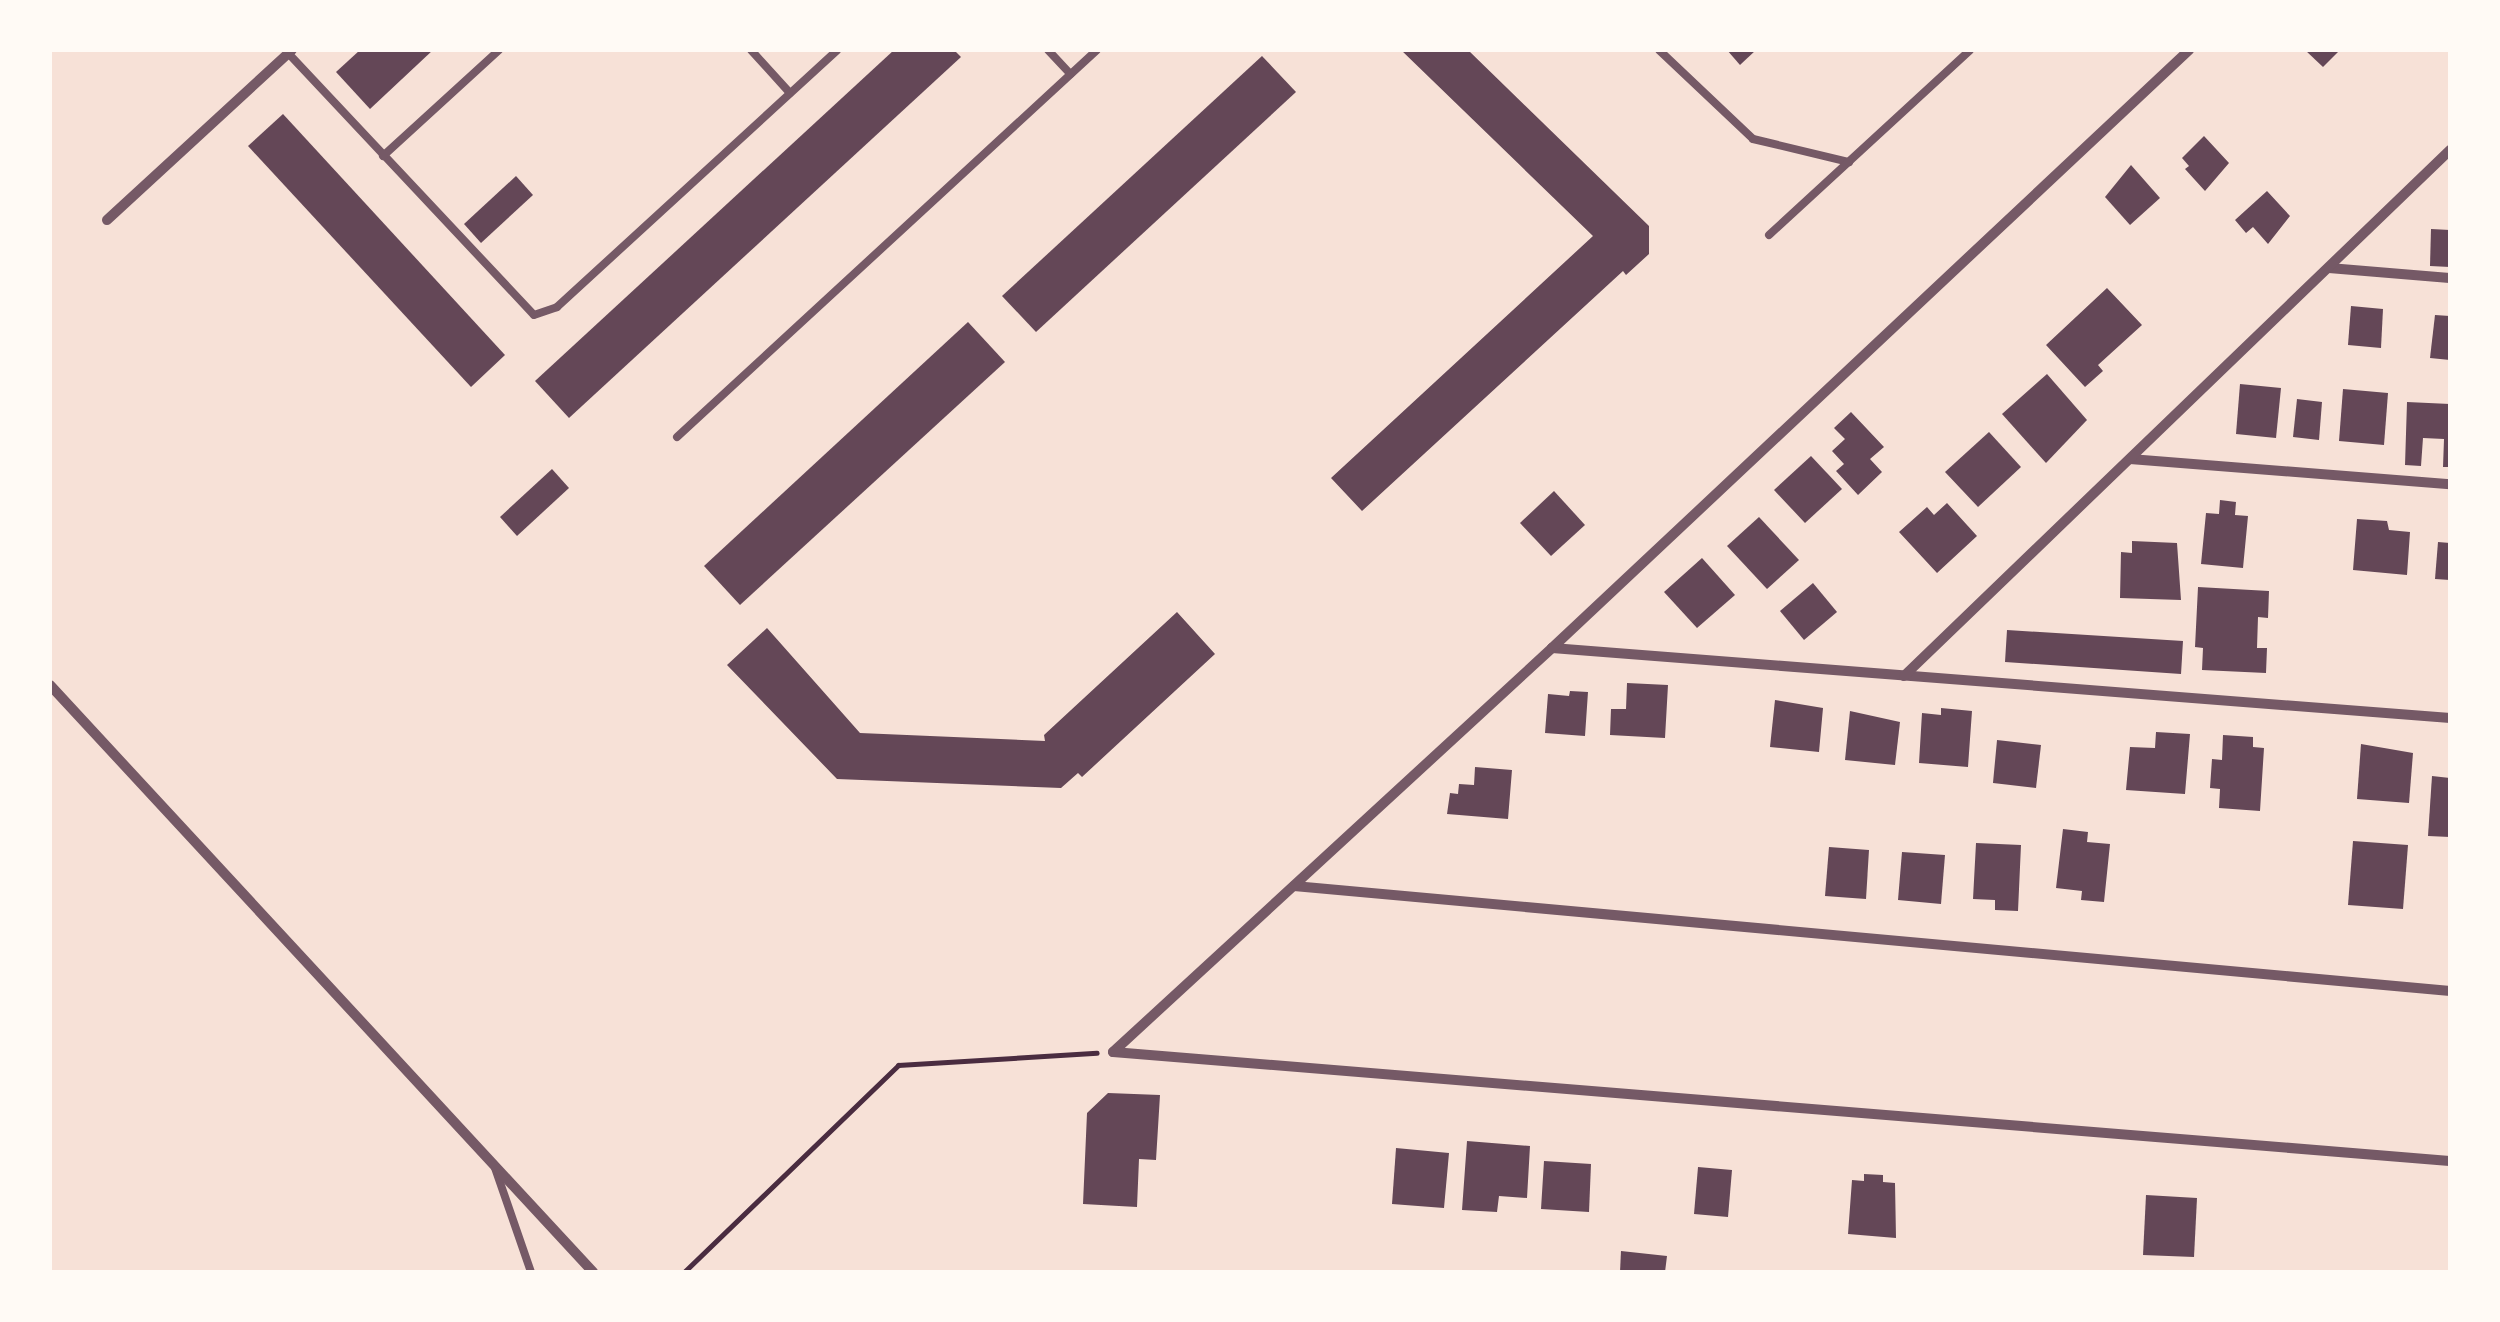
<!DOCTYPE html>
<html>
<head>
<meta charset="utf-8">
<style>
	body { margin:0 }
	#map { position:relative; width:2500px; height:1322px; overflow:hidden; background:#f7e1d7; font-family:Montserrat,sans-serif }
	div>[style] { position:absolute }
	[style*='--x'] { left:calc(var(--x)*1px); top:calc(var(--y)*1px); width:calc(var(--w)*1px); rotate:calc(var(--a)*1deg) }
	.building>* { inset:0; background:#644757 }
	.path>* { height:5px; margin:-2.5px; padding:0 2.5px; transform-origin:2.5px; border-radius:2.5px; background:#4a2c40 }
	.service>* { height:8px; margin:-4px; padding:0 4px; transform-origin:4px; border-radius:4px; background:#755966 }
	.minor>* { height:10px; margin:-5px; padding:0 5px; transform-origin:5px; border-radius:5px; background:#755966 }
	span { translate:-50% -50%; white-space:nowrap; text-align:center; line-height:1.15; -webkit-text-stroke:8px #fffaf5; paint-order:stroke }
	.frame { position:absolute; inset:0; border:52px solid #fffaf5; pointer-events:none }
</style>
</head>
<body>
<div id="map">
	<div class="building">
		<div style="clip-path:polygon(360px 50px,433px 50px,370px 109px,336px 72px)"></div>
		<div style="clip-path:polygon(894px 50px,954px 50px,961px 57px,569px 418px,535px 381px)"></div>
		<div style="clip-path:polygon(1401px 50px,1468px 50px,1649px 226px,1649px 254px,1626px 275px,1623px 271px,1362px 511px,1331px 478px,1593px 236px)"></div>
		<div style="clip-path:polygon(1727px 50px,1756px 50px,1740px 65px)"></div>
		<div style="clip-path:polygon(2305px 50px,2340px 50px,2323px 67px)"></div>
		<div style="clip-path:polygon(1262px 56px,1296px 92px,1036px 332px,1002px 296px)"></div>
		<div style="clip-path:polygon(283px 114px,505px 355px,471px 387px,248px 146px)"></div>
		<div style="clip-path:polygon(2204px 136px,2229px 163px,2205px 191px,2185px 169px,2189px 166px,2182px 158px)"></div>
		<div style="clip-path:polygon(2131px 165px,2160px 198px,2130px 225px,2105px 197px)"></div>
		<div style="clip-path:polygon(516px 176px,533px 195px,481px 243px,464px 224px)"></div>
		<div style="clip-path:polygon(2267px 191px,2290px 216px,2268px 244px,2253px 227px,2246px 233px,2235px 220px)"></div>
		<div style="clip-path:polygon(2431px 229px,2450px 230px,2450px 267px,2430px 266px)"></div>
		<div style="clip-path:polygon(2107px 288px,2142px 325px,2098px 365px,2103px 371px,2085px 387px,2046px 345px)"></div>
		<div style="clip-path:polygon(2351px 306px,2383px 309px,2381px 348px,2348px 345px)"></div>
		<div style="clip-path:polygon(2435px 315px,2450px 316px,2450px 360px,2430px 358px)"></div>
		<div style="clip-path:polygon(968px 322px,1005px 362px,740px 605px,704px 566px)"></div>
		<div style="clip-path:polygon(2047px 374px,2087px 420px,2046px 463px,2002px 414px)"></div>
		<div style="clip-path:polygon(2240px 384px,2281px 388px,2276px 438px,2236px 434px)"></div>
		<div style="clip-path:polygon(2343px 389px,2388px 393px,2384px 445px,2339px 441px)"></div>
		<div style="clip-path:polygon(2297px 399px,2322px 402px,2319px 440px,2293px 437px)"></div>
		<div style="clip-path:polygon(2407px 402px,2450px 404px,2450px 467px,2443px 467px,2444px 439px,2423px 438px,2421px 466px,2405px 465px)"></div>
		<div style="clip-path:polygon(1851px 412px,1884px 447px,1870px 459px,1882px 472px,1858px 495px,1836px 471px,1844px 464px,1832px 451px,1845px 439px,1834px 428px)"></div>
		<div style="clip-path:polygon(1989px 432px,2021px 467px,1978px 507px,1945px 472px)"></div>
		<div style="clip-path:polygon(1811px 456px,1842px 489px,1805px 523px,1774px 490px)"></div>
		<div style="clip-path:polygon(552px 469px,569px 488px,517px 536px,500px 517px)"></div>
		<div style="clip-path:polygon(1554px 491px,1585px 525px,1551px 556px,1520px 523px)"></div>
		<div style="clip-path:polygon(2220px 500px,2236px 502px,2235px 515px,2248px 516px,2243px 568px,2201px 564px,2206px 513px,2219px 514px)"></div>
		<div style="clip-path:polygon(1947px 503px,1977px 536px,1937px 573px,1899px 532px,1927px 507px,1934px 515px)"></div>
		<div style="clip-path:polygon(1759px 517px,1799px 560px,1767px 589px,1727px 546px)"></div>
		<div style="clip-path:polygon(2357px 519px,2387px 521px,2389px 530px,2410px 532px,2407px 575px,2353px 570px)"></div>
		<div style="clip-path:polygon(2132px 541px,2177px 543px,2181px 600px,2120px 598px,2121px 552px,2132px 553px)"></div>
		<div style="clip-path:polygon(2438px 542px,2450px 543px,2450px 580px,2435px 579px)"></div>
		<div style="clip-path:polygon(1702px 558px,1735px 595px,1697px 628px,1664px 592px)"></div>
		<div style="clip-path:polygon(1813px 583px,1837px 612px,1804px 640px,1780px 611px)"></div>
		<div style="clip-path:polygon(2198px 587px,2269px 591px,2268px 618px,2258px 617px,2257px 648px,2267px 648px,2266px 673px,2202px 670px,2203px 648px,2195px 647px)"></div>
		<div style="clip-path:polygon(1177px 612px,1215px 654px,1082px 777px,1078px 773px,1061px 788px,837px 779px,727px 665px,767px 628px,860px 733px,1045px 741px,1044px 735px)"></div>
		<div style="clip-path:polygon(2007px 630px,2183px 641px,2181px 674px,2005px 662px)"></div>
		<div style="clip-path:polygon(1627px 683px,1668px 685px,1665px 738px,1610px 735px,1611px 709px,1626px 709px)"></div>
		<div style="clip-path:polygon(1570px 691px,1588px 692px,1585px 736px,1545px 733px,1548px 694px,1569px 696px)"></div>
		<div style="clip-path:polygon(1775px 700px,1823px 708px,1819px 752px,1770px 747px)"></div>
		<div style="clip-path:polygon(1941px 708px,1972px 711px,1968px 767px,1919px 763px,1922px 713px,1941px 715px)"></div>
		<div style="clip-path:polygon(1850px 711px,1900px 722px,1895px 765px,1845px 760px)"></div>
		<div style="clip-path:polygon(2156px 732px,2190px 734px,2185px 794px,2126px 790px,2130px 747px,2155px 748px)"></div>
		<div style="clip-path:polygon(2223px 735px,2253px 737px,2253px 747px,2264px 748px,2260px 811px,2219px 808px,2220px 789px,2210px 788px,2212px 759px,2222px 760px)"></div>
		<div style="clip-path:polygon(1997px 740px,2041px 745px,2036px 788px,1993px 783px)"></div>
		<div style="clip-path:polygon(2361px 744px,2413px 753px,2409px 803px,2357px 799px)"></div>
		<div style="clip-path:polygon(1475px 767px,1512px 770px,1508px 819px,1447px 814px,1450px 793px,1458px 794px,1459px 784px,1474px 785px)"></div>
		<div style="clip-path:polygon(2432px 776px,2450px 778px,2450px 837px,2428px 836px)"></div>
		<div style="clip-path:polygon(2063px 829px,2088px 832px,2087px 842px,2110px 844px,2104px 902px,2081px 900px,2082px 891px,2056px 888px)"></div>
		<div style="clip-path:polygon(2353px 841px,2408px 845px,2403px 909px,2348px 905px)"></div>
		<div style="clip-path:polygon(1976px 843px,2021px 845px,2018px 911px,1995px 910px,1995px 900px,1973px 899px)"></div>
		<div style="clip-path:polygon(1829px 847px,1869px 850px,1866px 899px,1825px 896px)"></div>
		<div style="clip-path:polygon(1902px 852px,1945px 855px,1941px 904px,1898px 900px)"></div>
		<div style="clip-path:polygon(1108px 1093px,1160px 1095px,1156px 1160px,1139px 1159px,1137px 1207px,1083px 1204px,1087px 1113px)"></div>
		<div style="clip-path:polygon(1467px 1141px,1530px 1146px,1527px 1198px,1499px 1196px,1497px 1212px,1462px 1210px)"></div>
		<div style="clip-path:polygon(1396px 1148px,1449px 1153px,1444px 1208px,1392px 1204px)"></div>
		<div style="clip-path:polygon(1544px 1161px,1591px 1164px,1589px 1212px,1541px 1209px)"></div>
		<div style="clip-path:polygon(1698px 1167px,1732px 1170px,1728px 1217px,1694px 1214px)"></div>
		<div style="clip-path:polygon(1864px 1174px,1883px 1175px,1883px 1182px,1895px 1183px,1896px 1238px,1848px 1234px,1852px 1180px,1864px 1181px)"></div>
		<div style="clip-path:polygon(2146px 1195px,2197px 1198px,2194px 1257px,2143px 1255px)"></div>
		<div style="clip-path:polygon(1621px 1251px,1667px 1256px,1665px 1272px,1620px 1272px)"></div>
	</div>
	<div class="path">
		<div style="--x:684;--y:1272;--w:298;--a:-44"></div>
		<div style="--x:898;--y:1065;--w:199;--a:-3.5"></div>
	</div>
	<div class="service">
		<div style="--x:751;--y:50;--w:58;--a:47.8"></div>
		<div style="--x:1048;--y:50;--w:33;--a:47"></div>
		<div style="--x:1659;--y:50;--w:129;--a:43.4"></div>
		<div style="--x:1753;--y:139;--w:99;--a:13.5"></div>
		<div style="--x:288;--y:53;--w:359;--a:46.8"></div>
		<div style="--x:534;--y:315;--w:24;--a:-19"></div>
		<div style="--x:557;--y:307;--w:380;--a:-42.5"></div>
		<div style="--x:383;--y:156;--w:157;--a:-42.4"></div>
		<div style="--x:1769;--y:235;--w:273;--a:-42.6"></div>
		<div style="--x:677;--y:437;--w:571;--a:-42.66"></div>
		<div style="--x:495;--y:1168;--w:110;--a:70.9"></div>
	</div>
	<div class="minor">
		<div style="--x:107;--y:220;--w:251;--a:-42.6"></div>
		<div style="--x:2329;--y:268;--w:121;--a:4.7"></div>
		<div style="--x:2130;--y:459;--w:321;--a:4.5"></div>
		<div style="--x:1552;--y:648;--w:901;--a:4.46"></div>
		<div style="--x:1904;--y:676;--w:758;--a:-43.93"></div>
		<div style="--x:50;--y:685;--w:800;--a:47.23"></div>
		<div style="--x:1294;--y:886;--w:1161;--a:5.19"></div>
		<div style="--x:1113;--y:1052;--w:597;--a:-42.62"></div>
		<div style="--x:1552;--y:648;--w:874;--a:-43.19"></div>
		<div style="--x:1113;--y:1052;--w:1341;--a:4.66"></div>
	</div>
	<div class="frame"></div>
</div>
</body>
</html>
